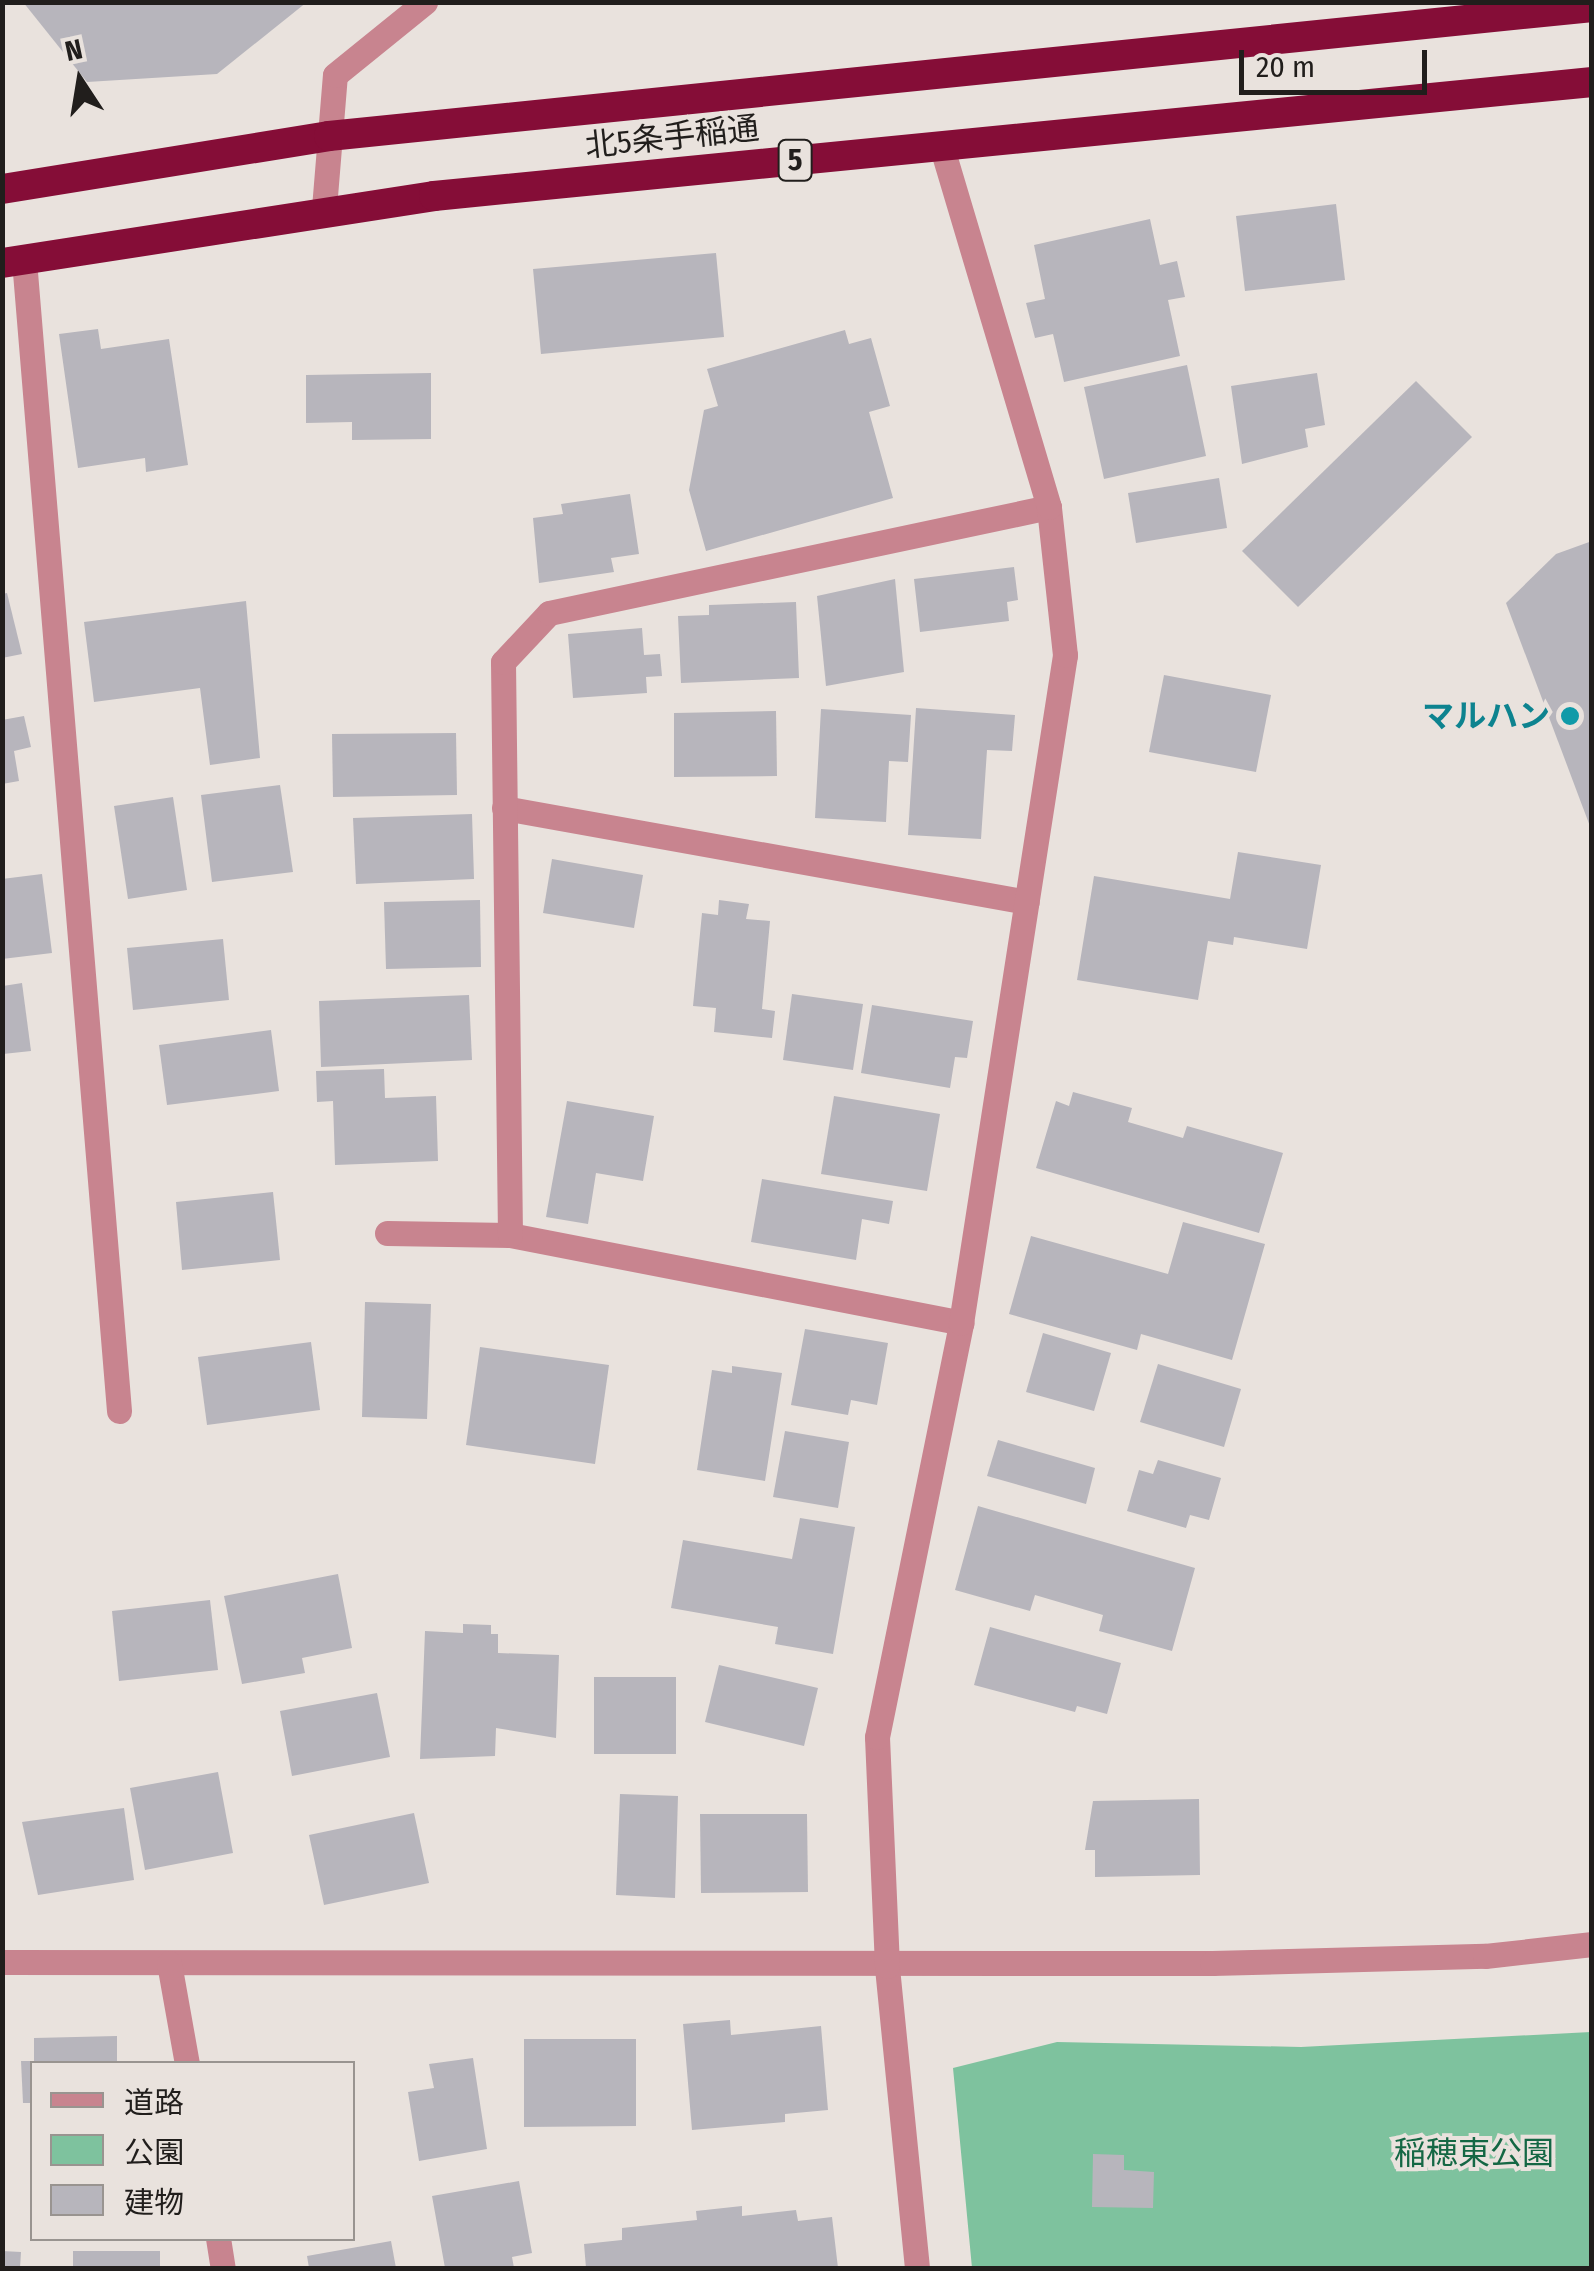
<!DOCTYPE html>
<html>
<head>
<meta charset="utf-8">
<style>
	body { margin:0 }
	#map { position:relative; width:1594px; height:2271px; overflow:hidden; background:#e9e2dd; font-family:"Fira Sans Condensed","Noto Sans JP",sans-serif }
	div>[style] { position:absolute }
	[style*='--x'] { left:calc(var(--x)*1px); top:calc(var(--y)*1px); width:calc(var(--w)*1px); rotate:calc(var(--a)*1deg) }
	.green>* { inset:0; background:#7ec29e }
	.building>* { inset:0; background:#b7b5bc }
	.minor>* { height:25px; margin:-12.5px; padding:0 12.5px; transform-origin:12.5px; border-radius:12.5px; background:#c8848f }
	.highway>* { height:30px; margin:-15px; padding:0 15px; transform-origin:15px; border-radius:15px; background:#850d37 }
	.dots>* { width:28px; height:28px; translate:-50% -50%; box-sizing:border-box; border:5px solid #e9e2dd; border-radius:50% }
	span { translate:-50% -50%; white-space:nowrap; text-align:center; line-height:1.15; -webkit-text-stroke:8px #e9e2dd; paint-order:stroke }
	.shield-label span { padding:2px 8px; background:#e9e2dd; border:2px solid; border-radius:8px; -webkit-text-stroke-width:0 }
	.shield-label { font-size:30px; color:#211e1c; font-weight:700 }
	.street-label { font-size:32px; color:#211e1c }
	.culture-label { font-size:32px; color:#0d838f; font-weight:700 }
	.right { translate:-100% -50%; text-align:right }
	.park-label { font-size:32px; color:#146744 }
	.frame { position:absolute; inset:0; border:5px solid #211e1c; pointer-events:none }
	.legend { position:absolute; left:30px; top:2061px; width:325px; height:180px; box-sizing:border-box; background:#e9e2dd; border:2px solid #999490; margin:0; padding:12px 18px; list-style:none; font-size:30px; color:#211e1c }
	.legend li { display:flex; align-items:center; gap:20px; height:50px }
	.legend b { width:50px; border:2px solid #999490 }
	.north { position:absolute; left:30px; top:30px; width:100px; height:100px; -webkit-text-stroke:8px #e9e2dd; paint-order:stroke; rotate:348deg; font-size:28px; font-weight:700; line-height:40px; text-align:center; color:#211e1c }
	.north::after { content:''; display:block; margin:auto; width:35px; height:45px; background:#211e1c; clip-path:polygon(50% 0,100% 100%,50% 72%,0 100%) }
	.scale { position:absolute; left:1239px; top:50px; width:188px; height:45px; box-sizing:border-box; border:5px solid #211e1c; border-top:0; padding-left:12px; font-size:30px; line-height:35px; white-space:nowrap; color:#211e1c; -webkit-text-stroke:8px #e9e2dd; paint-order:stroke }
</style>
</head>
<body>
<div id="map">
	<div class="green">
		<div style="clip-path:polygon(1591px 2032px,1591px 2268px,972px 2268px,953px 2068px,1057px 2042px,1301px 2047px)"></div>
	</div>
	<div class="building">
		<div style="clip-path:polygon(23px 2px,307px 2px,217px 74px,87px 82px)"></div>
		<div style="clip-path:polygon(1336px 204px,1345px 280px,1245px 291px,1236px 216px)"></div>
		<div style="clip-path:polygon(1150px 219px,1160px 265px,1177px 261px,1185px 297px,1168px 300px,1180px 356px,1064px 382px,1053px 334px,1035px 338px,1026px 303px,1045px 299px,1034px 245px)"></div>
		<div style="clip-path:polygon(716px 253px,724px 337px,541px 354px,533px 269px)"></div>
		<div style="clip-path:polygon(98px 329px,101px 349px,169px 339px,188px 465px,146px 472px,145px 458px,78px 468px,59px 334px)"></div>
		<div style="clip-path:polygon(845px 330px,849px 344px,871px 338px,890px 406px,869px 412px,893px 498px,706px 551px,689px 490px,704px 410px,718px 406px,707px 369px)"></div>
		<div style="clip-path:polygon(1187px 365px,1206px 456px,1104px 479px,1084px 387px)"></div>
		<div style="clip-path:polygon(431px 373px,431px 439px,352px 440px,352px 422px,306px 423px,306px 375px)"></div>
		<div style="clip-path:polygon(1317px 373px,1325px 425px,1305px 429px,1308px 447px,1242px 464px,1231px 386px)"></div>
		<div style="clip-path:polygon(1416px 381px,1472px 437px,1298px 607px,1242px 551px)"></div>
		<div style="clip-path:polygon(1219px 478px,1227px 528px,1136px 543px,1128px 493px)"></div>
		<div style="clip-path:polygon(630px 494px,639px 554px,611px 558px,614px 572px,539px 583px,533px 518px,563px 514px,561px 504px)"></div>
		<div style="clip-path:polygon(1592px 541px,1592px 829px,1591px 829px,1506px 603px,1556px 554px)"></div>
		<div style="clip-path:polygon(1014px 567px,1018px 600px,1007px 602px,1009px 621px,920px 632px,914px 579px)"></div>
		<div style="clip-path:polygon(895px 579px,904px 672px,826px 686px,817px 596px)"></div>
		<div style="clip-path:polygon(7px 593px,22px 654px,2px 658px,2px 594px)"></div>
		<div style="clip-path:polygon(246px 601px,260px 758px,210px 765px,200px 688px,94px 702px,84px 622px)"></div>
		<div style="clip-path:polygon(796px 602px,799px 678px,681px 683px,678px 616px,709px 615px,709px 605px)"></div>
		<div style="clip-path:polygon(642px 628px,644px 655px,660px 654px,662px 676px,646px 677px,647px 693px,573px 698px,568px 634px)"></div>
		<div style="clip-path:polygon(1164px 675px,1271px 695px,1256px 772px,1149px 752px)"></div>
		<div style="clip-path:polygon(916px 708px,1015px 715px,1012px 751px,987px 750px,981px 839px,908px 835px)"></div>
		<div style="clip-path:polygon(821px 709px,911px 715px,908px 762px,889px 761px,886px 822px,815px 818px)"></div>
		<div style="clip-path:polygon(776px 711px,777px 776px,674px 777px,674px 713px)"></div>
		<div style="clip-path:polygon(24px 716px,31px 747px,14px 751px,19px 781px,2px 784px,2px 720px)"></div>
		<div style="clip-path:polygon(456px 733px,457px 795px,333px 797px,332px 734px)"></div>
		<div style="clip-path:polygon(280px 785px,293px 872px,212px 882px,201px 795px)"></div>
		<div style="clip-path:polygon(173px 797px,187px 890px,128px 899px,114px 806px)"></div>
		<div style="clip-path:polygon(472px 814px,474px 879px,356px 884px,353px 818px)"></div>
		<div style="clip-path:polygon(1238px 852px,1321px 865px,1307px 949px,1234px 937px,1233px 945px,1208px 941px,1198px 1000px,1077px 980px,1094px 876px,1230px 899px)"></div>
		<div style="clip-path:polygon(552px 859px,643px 875px,634px 928px,543px 913px)"></div>
		<div style="clip-path:polygon(42px 874px,52px 953px,2px 959px,2px 879px)"></div>
		<div style="clip-path:polygon(480px 900px,481px 967px,386px 969px,384px 902px)"></div>
		<div style="clip-path:polygon(719px 900px,749px 904px,746px 919px,770px 921px,762px 1009px,775px 1011px,772px 1038px,714px 1032px,716px 1008px,693px 1006px,702px 913px,718px 915px)"></div>
		<div style="clip-path:polygon(223px 939px,229px 1000px,133px 1010px,127px 948px)"></div>
		<div style="clip-path:polygon(22px 983px,31px 1051px,3px 1054px,3px 986px)"></div>
		<div style="clip-path:polygon(792px 994px,863px 1004px,853px 1070px,783px 1060px)"></div>
		<div style="clip-path:polygon(469px 995px,472px 1060px,321px 1067px,319px 1001px)"></div>
		<div style="clip-path:polygon(872px 1005px,973px 1021px,967px 1058px,955px 1057px,950px 1088px,861px 1073px)"></div>
		<div style="clip-path:polygon(271px 1030px,279px 1091px,167px 1105px,159px 1045px)"></div>
		<div style="clip-path:polygon(384px 1069px,385px 1098px,436px 1096px,438px 1161px,335px 1165px,333px 1101px,317px 1102px,316px 1071px)"></div>
		<div style="clip-path:polygon(1073px 1092px,1132px 1108px,1128px 1122px,1183px 1138px,1187px 1126px,1283px 1153px,1259px 1233px,1036px 1168px,1056px 1101px,1069px 1106px)"></div>
		<div style="clip-path:polygon(834px 1096px,940px 1114px,927px 1191px,821px 1174px)"></div>
		<div style="clip-path:polygon(567px 1101px,654px 1116px,643px 1181px,596px 1173px,588px 1224px,546px 1217px)"></div>
		<div style="clip-path:polygon(762px 1179px,893px 1201px,889px 1224px,862px 1219px,856px 1260px,751px 1242px)"></div>
		<div style="clip-path:polygon(273px 1192px,280px 1260px,182px 1270px,176px 1202px)"></div>
		<div style="clip-path:polygon(1183px 1222px,1265px 1244px,1232px 1360px,1141px 1334px,1137px 1350px,1009px 1314px,1031px 1236px,1168px 1274px)"></div>
		<div style="clip-path:polygon(365px 1302px,431px 1304px,427px 1419px,362px 1417px)"></div>
		<div style="clip-path:polygon(805px 1329px,888px 1343px,877px 1405px,851px 1400px,848px 1415px,791px 1405px)"></div>
		<div style="clip-path:polygon(1043px 1333px,1111px 1353px,1094px 1411px,1026px 1392px)"></div>
		<div style="clip-path:polygon(311px 1342px,320px 1410px,207px 1425px,198px 1357px)"></div>
		<div style="clip-path:polygon(480px 1347px,609px 1365px,595px 1464px,466px 1445px)"></div>
		<div style="clip-path:polygon(1158px 1364px,1241px 1389px,1224px 1447px,1140px 1422px)"></div>
		<div style="clip-path:polygon(732px 1366px,782px 1373px,765px 1481px,697px 1470px,712px 1370px,732px 1373px)"></div>
		<div style="clip-path:polygon(785px 1431px,849px 1442px,838px 1508px,773px 1497px)"></div>
		<div style="clip-path:polygon(998px 1440px,1095px 1468px,1086px 1504px,987px 1476px)"></div>
		<div style="clip-path:polygon(1158px 1460px,1221px 1478px,1209px 1520px,1190px 1515px,1186px 1528px,1127px 1511px,1139px 1470px,1153px 1474px)"></div>
		<div style="clip-path:polygon(978px 1506px,1195px 1568px,1172px 1651px,1099px 1631px,1103px 1615px,1035px 1595px,1030px 1611px,955px 1590px)"></div>
		<div style="clip-path:polygon(800px 1518px,855px 1527px,833px 1654px,775px 1644px,778px 1627px,671px 1608px,683px 1540px,792px 1559px)"></div>
		<div style="clip-path:polygon(338px 1574px,352px 1648px,302px 1658px,305px 1673px,242px 1684px,224px 1596px)"></div>
		<div style="clip-path:polygon(210px 1600px,218px 1670px,119px 1681px,112px 1611px)"></div>
		<div style="clip-path:polygon(463px 1624px,491px 1625px,491px 1634px,498px 1634px,498px 1653px,559px 1655px,556px 1738px,496px 1728px,495px 1756px,420px 1759px,425px 1631px,463px 1633px)"></div>
		<div style="clip-path:polygon(990px 1627px,1121px 1663px,1107px 1714px,1077px 1706px,1075px 1712px,974px 1685px)"></div>
		<div style="clip-path:polygon(719px 1665px,818px 1688px,804px 1746px,705px 1722px)"></div>
		<div style="clip-path:polygon(594px 1677px,676px 1677px,676px 1754px,594px 1754px)"></div>
		<div style="clip-path:polygon(377px 1693px,390px 1757px,292px 1776px,280px 1711px)"></div>
		<div style="clip-path:polygon(218px 1772px,233px 1853px,145px 1870px,130px 1788px)"></div>
		<div style="clip-path:polygon(620px 1794px,678px 1796px,675px 1898px,616px 1895px)"></div>
		<div style="clip-path:polygon(1199px 1799px,1200px 1875px,1095px 1877px,1095px 1850px,1085px 1850px,1093px 1801px)"></div>
		<div style="clip-path:polygon(124px 1808px,134px 1880px,38px 1895px,22px 1822px)"></div>
		<div style="clip-path:polygon(414px 1813px,429px 1883px,324px 1905px,309px 1835px)"></div>
		<div style="clip-path:polygon(700px 1814px,807px 1814px,808px 1892px,701px 1893px)"></div>
		<div style="clip-path:polygon(730px 2020px,731px 2035px,821px 2026px,828px 2110px,785px 2114px,785px 2122px,692px 2130px,683px 2024px)"></div>
		<div style="clip-path:polygon(117px 2036px,117px 2064px,34px 2064px,34px 2038px)"></div>
		<div style="clip-path:polygon(524px 2039px,636px 2039px,636px 2126px,524px 2127px)"></div>
		<div style="clip-path:polygon(473px 2058px,487px 2149px,419px 2161px,408px 2092px,434px 2088px,429px 2064px)"></div>
		<div style="clip-path:polygon(21px 2061px,32px 2061px,32px 2103px,23px 2103px)"></div>
		<div style="clip-path:polygon(1093px 2154px,1124px 2155px,1124px 2170px,1154px 2172px,1153px 2208px,1092px 2207px)"></div>
		<div style="clip-path:polygon(519px 2181px,532px 2253px,512px 2257px,514px 2268px,445px 2268px,432px 2196px)"></div>
		<div style="clip-path:polygon(742px 2206px,742px 2216px,796px 2210px,798px 2221px,832px 2217px,838px 2268px,586px 2268px,584px 2244px,622px 2240px,622px 2228px,697px 2220px,696px 2211px)"></div>
		<div style="clip-path:polygon(391px 2241px,396px 2268px,309px 2268px,307px 2256px)"></div>
		<div style="clip-path:polygon(2px 2251px,21px 2252px,20px 2268px,2px 2268px)"></div>
		<div style="clip-path:polygon(73px 2251px,160px 2251px,160px 2268px,73px 2268px)"></div>
	</div>
	<div class="minor">
		<div style="--x:324;--y:208;--w:133;--a:-85.3"></div>
		<div style="--x:335;--y:75;--w:116;--a:-39"></div>
		<div style="--x:24;--y:260;--w:1155;--a:85.28"></div>
		<div style="--x:504;--y:808;--w:531;--a:10.19"></div>
		<div style="--x:387;--y:1233;--w:123;--a:0.9"></div>
		<div style="--x:510;--y:1235;--w:460;--a:11"></div>
		<div style="--x:510;--y:1235;--w:573;--a:-90.7"></div>
		<div style="--x:503;--y:662;--w:67;--a:-46.8"></div>
		<div style="--x:549;--y:613;--w:511;--a:-11.97"></div>
		<div style="--x:2;--y:1962;--w:1210;--a:0.05"></div>
		<div style="--x:1212;--y:1963;--w:273;--a:-1.5"></div>
		<div style="--x:1485;--y:1956;--w:108;--a:-6.4"></div>
		<div style="--x:169;--y:1963;--w:103;--a:79.9"></div>
		<div style="--x:218;--y:2238;--w:30;--a:81"></div>
		<div style="--x:917;--y:2268;--w:303;--a:-95.7"></div>
		<div style="--x:887;--y:1966;--w:229;--a:-92.5"></div>
		<div style="--x:877;--y:1737;--w:422;--a:-78.5"></div>
		<div style="--x:961;--y:1323;--w:676;--a:-81.15"></div>
		<div style="--x:1065;--y:655;--w:149;--a:-96.2"></div>
		<div style="--x:1049;--y:507;--w:378;--a:-106.6"></div>
	</div>
	<div class="highway">
		<div style="--x:2;--y:189;--w:331;--a:-9.2"></div>
		<div style="--x:329;--y:136;--w:1270;--a:-5.83"></div>
		<div style="--x:2;--y:263;--w:437;--a:-8.8"></div>
		<div style="--x:434;--y:196;--w:1164;--a:-5.62"></div>
	</div>
	<div class="dots">
		<div style="left:1570px;top:716px;background:#0f9aa8"></div>
	</div>
	<div class="shield-label">
		<span style="left:795px;top:160px">5</span>
	</div>
	<div class="street-label">
		<span style="left:672px;top:137px;rotate:-6deg">北5条手稲通</span>
	</div>
	<div class="culture-label">
		<span class="right" style="left:1550px;top:716px">マルハン</span>
	</div>
	<div class="park-label">
		<span style="left:1474px;top:2153px">稲穂東公園</span>
	</div>
	<div class="frame"></div>
	<ul class="legend">
	<li><b style="height:12px;background:#c8848f"></b>道路</li>
	<li><b style="height:28px;background:#7ec29e"></b>公園</li>
	<li><b style="height:28px;background:#b7b5bc"></b>建物</li>
	</ul>
	<div class="north">N</div>
	<div class="scale">20 m</div>
</div>
</body>
</html>
